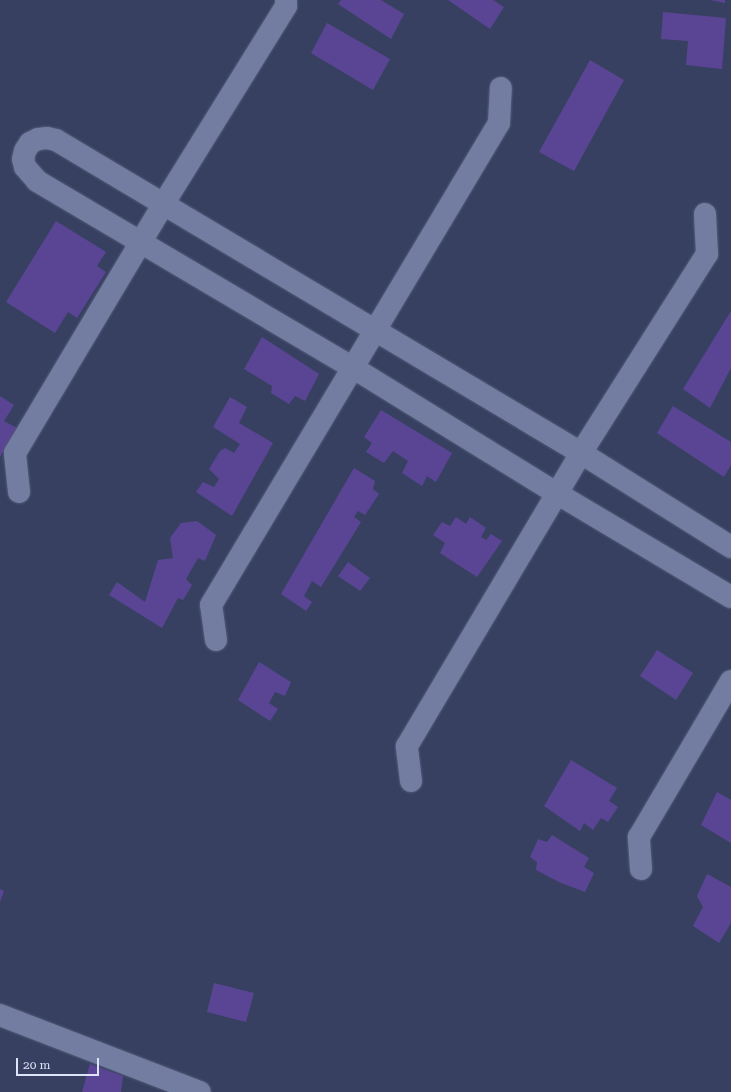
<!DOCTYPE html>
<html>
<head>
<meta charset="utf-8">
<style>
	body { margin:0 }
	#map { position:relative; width:731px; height:1092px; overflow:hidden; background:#374061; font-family:"Roboto Serif",serif }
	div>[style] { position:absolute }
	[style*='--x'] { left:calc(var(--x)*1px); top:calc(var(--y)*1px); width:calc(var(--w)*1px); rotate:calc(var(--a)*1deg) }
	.building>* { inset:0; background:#5a4595 }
	.roads { filter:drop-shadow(0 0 1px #545b77) drop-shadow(0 0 1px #545b77) }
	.street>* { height:22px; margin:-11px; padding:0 11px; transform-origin:11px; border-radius:11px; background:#737da2 }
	span { translate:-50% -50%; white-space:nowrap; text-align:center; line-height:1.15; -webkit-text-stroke:3px #374061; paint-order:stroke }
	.scale { position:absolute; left:16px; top:1058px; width:83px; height:18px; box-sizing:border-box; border:2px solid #dde3f8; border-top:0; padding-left:5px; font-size:12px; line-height:14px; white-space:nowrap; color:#dde3f8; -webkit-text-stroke:3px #374061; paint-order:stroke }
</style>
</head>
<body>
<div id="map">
	<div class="building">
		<div style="clip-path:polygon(341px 0,381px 0,404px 14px,391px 39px,338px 4px)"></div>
		<div style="clip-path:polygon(448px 0,493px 0,504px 7px,490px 29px)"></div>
		<div style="clip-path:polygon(710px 0,725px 0,725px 3px)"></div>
		<div style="clip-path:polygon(663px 12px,726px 18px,722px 69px,686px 65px,688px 41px,661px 39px)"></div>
		<div style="clip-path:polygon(327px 23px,390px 59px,373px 90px,311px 53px)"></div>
		<div style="clip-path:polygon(590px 60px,624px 80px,574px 171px,539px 152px)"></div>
		<div style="clip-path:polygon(56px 221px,106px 252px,97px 266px,106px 272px,77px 318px,68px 312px,55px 333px,6px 302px)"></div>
		<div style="clip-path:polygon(731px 311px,731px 368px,710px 408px,683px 389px)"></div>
		<div style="clip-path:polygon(262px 337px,319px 374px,305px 401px,295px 396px,289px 404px,271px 393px,272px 386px,244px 369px)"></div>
		<div style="clip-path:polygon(0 396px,14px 405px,4px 421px,17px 428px,0 457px)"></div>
		<div style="clip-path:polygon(230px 397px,247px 407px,239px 423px,273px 443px,232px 516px,196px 492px,203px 482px,214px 487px,219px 479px,209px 469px,220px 451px,225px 448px,234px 453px,240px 444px,213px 427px)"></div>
		<div style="clip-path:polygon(673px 406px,731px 442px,731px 465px,724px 477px,657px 433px)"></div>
		<div style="clip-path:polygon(381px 410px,452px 453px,436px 482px,427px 476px,422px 486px,402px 473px,408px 461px,393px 451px,384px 463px,366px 452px,372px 443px,364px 437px)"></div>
		<div style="clip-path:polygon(354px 468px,375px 481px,373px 489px,379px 494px,365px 515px,358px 511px,354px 517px,361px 522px,321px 587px,312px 581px,304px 596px,312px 602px,306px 611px,281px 594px)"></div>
		<div style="clip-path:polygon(456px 517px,466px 524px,470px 517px,486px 528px,481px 537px,486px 540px,491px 534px,502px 541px,477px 577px,440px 553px,445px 543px,433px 535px,442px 522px,450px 526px)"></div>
		<div style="clip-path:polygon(197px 521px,216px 535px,205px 561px,198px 558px,186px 579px,192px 585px,183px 600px,178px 598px,162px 628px,109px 595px,117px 582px,145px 602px,158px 560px,173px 558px,170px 538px,181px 523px)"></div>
		<div style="clip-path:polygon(348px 562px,370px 578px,360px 591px,338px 576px)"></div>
		<div style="clip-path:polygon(657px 650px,693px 673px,676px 700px,640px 676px)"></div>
		<div style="clip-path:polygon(259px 662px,291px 682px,285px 696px,275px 692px,269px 703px,278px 709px,270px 721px,238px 700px)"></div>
		<div style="clip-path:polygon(571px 760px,617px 788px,609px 801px,618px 807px,608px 822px,601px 818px,593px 830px,584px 823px,580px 831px,544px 806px)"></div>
		<div style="clip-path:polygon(717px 792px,731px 800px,731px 843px,701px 825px)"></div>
		<div style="clip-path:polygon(552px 835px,589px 858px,584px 867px,594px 873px,585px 892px,559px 882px,536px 870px,537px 862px,530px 857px,538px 839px,547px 842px)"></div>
		<div style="clip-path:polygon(707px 874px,731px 887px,731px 923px,719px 943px,693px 926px,703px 907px,697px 896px)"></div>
		<div style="clip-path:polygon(0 889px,4px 891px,0 902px)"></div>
		<div style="clip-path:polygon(214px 983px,254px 993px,246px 1022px,207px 1012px)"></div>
		<div style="clip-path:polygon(90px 1064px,123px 1076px,121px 1092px,82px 1092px)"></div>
	</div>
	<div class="roads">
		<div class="street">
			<div style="--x:19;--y:492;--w:39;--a:-96"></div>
			<div style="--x:15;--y:453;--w:291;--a:-59.2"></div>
			<div style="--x:164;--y:203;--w:232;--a:-58.2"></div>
			<div style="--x:286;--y:6;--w:6;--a:-90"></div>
			<div style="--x:731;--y:547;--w:177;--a:-147.9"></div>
			<div style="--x:581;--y:453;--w:611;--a:-149.2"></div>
			<div style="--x:56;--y:140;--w:9;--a:-167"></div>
			<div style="--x:47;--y:138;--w:9;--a:174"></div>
			<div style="--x:38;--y:139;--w:9;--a:153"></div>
			<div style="--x:30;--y:143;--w:9;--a:122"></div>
			<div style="--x:25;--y:151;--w:8;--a:104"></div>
			<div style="--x:23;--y:159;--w:8;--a:76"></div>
			<div style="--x:25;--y:167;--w:18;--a:49"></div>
			<div style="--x:37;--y:181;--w:366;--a:30.6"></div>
			<div style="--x:352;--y:367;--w:242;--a:31.7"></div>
			<div style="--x:558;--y:494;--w:201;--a:30.8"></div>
			<div style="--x:216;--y:640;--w:35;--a:-98"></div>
			<div style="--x:211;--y:605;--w:561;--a:-59.14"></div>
			<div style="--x:499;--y:123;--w:35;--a:-87"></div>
			<div style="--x:411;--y:781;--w:35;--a:-97"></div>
			<div style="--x:407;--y:746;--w:341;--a:-59.3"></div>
			<div style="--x:581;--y:453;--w:236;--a:-57.7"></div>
			<div style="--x:707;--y:254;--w:40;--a:-92.9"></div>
			<div style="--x:641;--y:869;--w:32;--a:-94"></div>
			<div style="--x:639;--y:837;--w:181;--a:-59.5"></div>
			<div style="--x:0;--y:1015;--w:214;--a:21.1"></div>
		</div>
	</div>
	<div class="scale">20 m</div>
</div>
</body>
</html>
